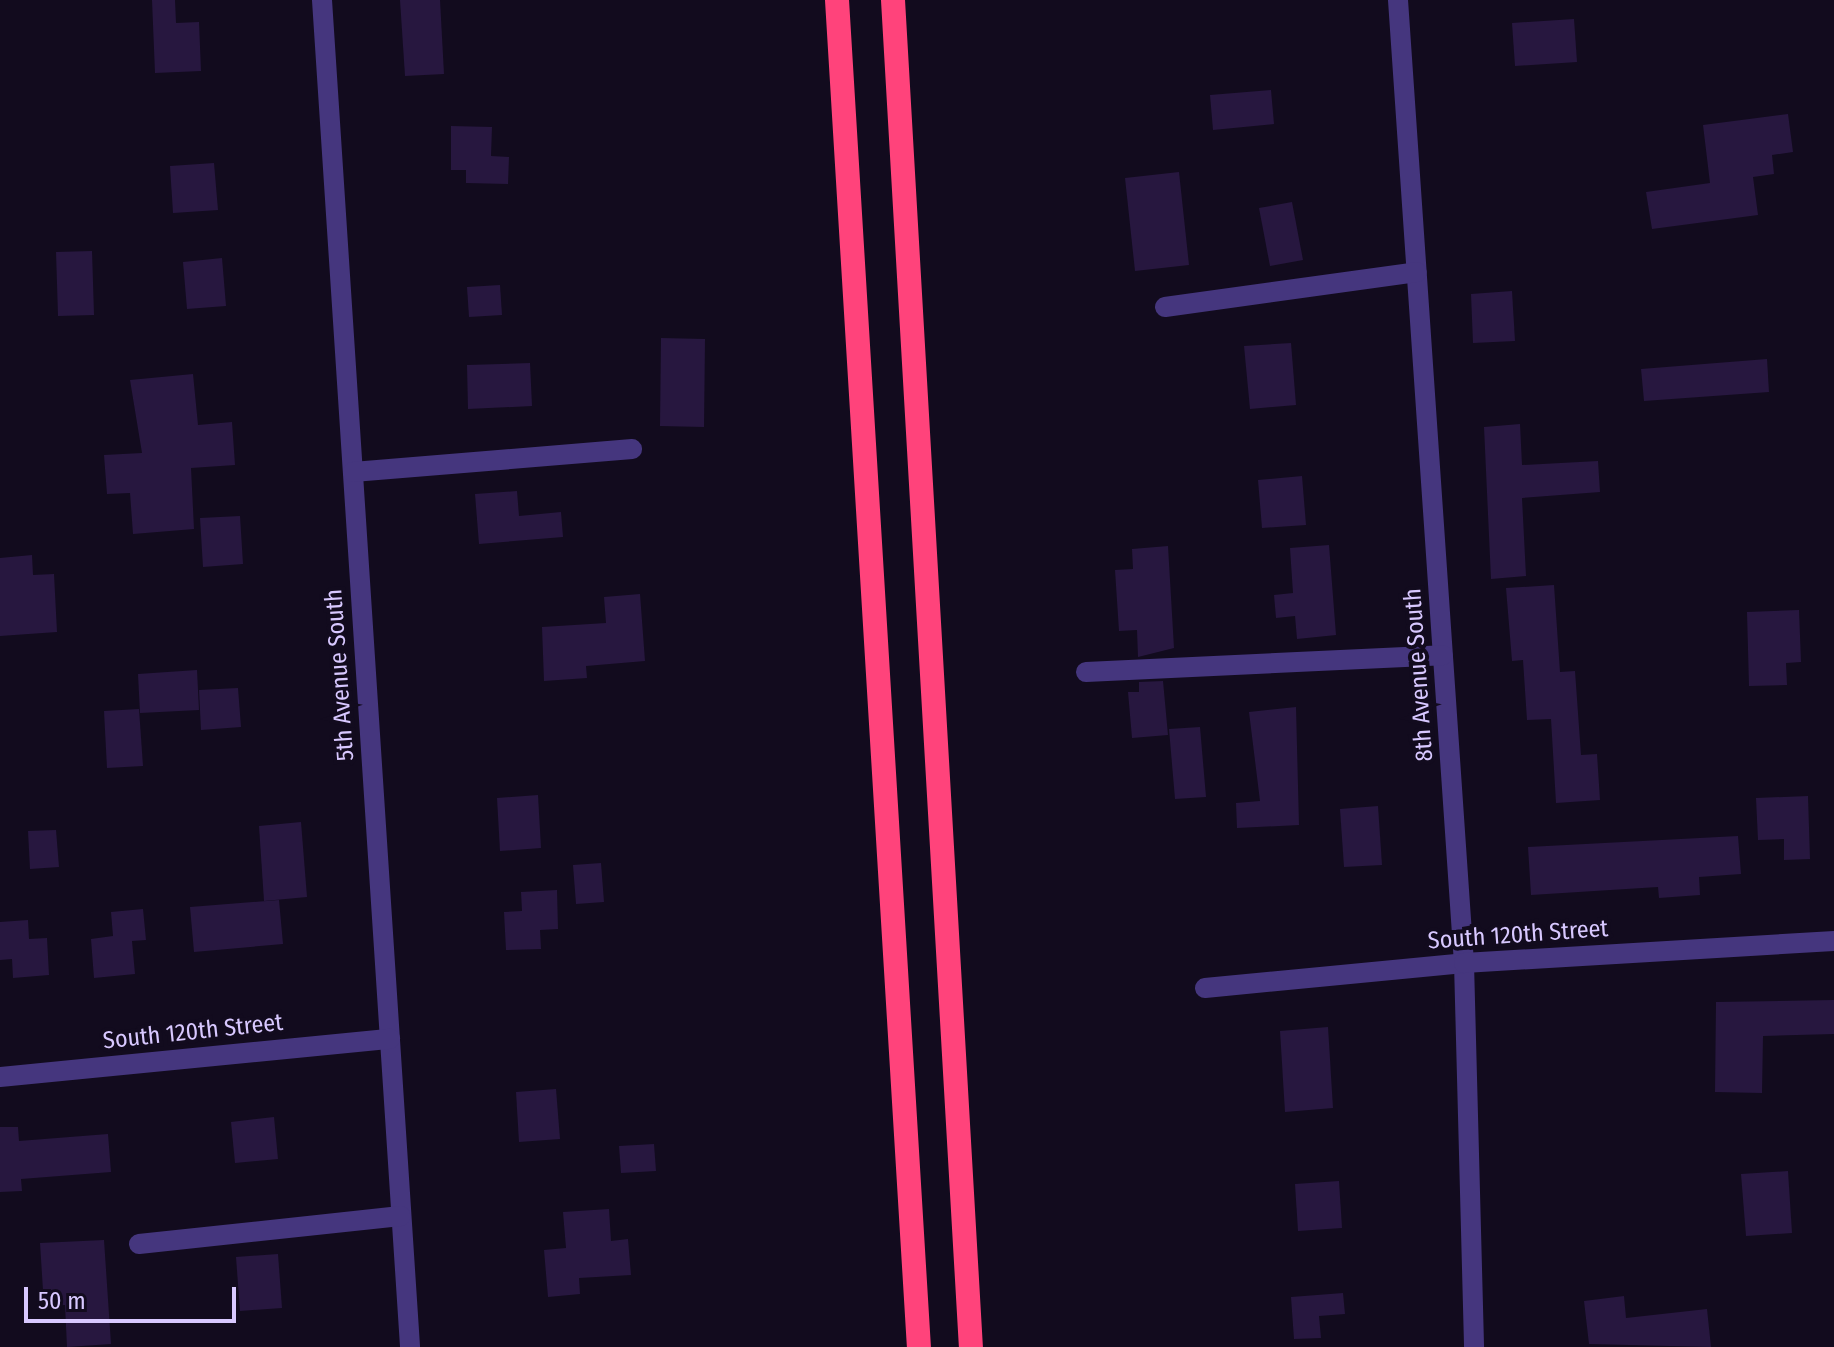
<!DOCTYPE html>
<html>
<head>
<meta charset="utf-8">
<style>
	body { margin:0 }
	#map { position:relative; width:1834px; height:1347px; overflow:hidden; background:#120b1e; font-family:"Fira Sans Condensed",sans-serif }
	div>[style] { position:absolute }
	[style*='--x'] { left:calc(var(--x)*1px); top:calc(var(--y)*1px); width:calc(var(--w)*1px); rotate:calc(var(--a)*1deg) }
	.building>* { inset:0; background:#27173f }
	.minor>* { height:20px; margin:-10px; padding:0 10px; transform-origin:10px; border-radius:10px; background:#45367e }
	.highway>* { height:24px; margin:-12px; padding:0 12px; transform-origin:12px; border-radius:12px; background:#ff437b }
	span { translate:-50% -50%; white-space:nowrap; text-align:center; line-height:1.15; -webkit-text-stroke:8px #120b1e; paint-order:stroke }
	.street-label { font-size:24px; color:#d8c8ff }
	.scale { position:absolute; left:24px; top:1287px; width:212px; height:36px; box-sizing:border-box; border:4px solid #d8c8ff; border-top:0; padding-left:10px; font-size:24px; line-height:28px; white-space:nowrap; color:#d8c8ff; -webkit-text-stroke:6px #120b1e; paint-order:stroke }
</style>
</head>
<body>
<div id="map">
	<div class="building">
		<div style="clip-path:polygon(152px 0,175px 0,176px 23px,199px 22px,201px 71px,155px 73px)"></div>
		<div style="clip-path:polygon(400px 0,440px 0,444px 74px,405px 76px)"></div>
		<div style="clip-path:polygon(1574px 19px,1577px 62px,1515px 66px,1512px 23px)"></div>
		<div style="clip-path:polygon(1271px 90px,1274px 124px,1213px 130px,1210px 95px)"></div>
		<div style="clip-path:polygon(1788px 114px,1793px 152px,1772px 155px,1774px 174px,1753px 177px,1758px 215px,1652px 229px,1646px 192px,1710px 183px,1703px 125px)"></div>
		<div style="clip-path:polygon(451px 126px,492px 127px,491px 156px,509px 157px,508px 184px,466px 183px,466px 170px,451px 170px)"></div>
		<div style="clip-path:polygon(214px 163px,218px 210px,173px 213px,170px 166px)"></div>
		<div style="clip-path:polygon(1179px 172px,1189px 265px,1135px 271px,1125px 178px)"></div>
		<div style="clip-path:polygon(1292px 202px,1303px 260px,1270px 266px,1259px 208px)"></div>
		<div style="clip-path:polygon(92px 251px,94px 315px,58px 316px,56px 252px)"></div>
		<div style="clip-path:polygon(222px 258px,226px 306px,187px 309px,183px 262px)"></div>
		<div style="clip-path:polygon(500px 285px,502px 315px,469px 317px,467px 287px)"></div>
		<div style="clip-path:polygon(1512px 291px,1515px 341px,1473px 343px,1471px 294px)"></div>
		<div style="clip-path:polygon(661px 338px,705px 339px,704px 427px,660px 426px)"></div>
		<div style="clip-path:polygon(1291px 343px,1296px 405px,1250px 409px,1244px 346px)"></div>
		<div style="clip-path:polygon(1767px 359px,1769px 392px,1644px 401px,1641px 369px)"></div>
		<div style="clip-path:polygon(530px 363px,532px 406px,468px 409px,467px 365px)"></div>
		<div style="clip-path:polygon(193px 374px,198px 425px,232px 422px,235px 465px,191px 468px,194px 529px,133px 534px,130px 493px,107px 494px,104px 455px,142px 453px,130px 380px)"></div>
		<div style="clip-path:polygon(1520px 424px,1522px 465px,1598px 461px,1600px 492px,1522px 498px,1526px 576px,1491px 579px,1484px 427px)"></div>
		<div style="clip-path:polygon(1302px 476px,1306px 525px,1262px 528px,1258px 480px)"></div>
		<div style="clip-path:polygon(517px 491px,519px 516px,561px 512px,563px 537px,479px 544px,475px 494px)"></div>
		<div style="clip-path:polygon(240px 516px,243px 564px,203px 567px,200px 518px)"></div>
		<div style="clip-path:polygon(1329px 545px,1336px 635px,1297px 639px,1295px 616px,1276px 618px,1274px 595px,1293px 593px,1290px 548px)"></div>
		<div style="clip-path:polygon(1168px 546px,1174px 648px,1138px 657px,1137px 630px,1119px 631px,1115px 570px,1133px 569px,1132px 549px)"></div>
		<div style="clip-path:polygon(32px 555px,33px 575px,54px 574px,57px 632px,0 636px,0 558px)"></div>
		<div style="clip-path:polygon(1554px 585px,1560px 672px,1575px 671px,1581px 755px,1597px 754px,1600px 800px,1556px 803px,1551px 719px,1527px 720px,1523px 660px,1512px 661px,1506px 588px)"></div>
		<div style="clip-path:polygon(640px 594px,645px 661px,586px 666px,587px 678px,544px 681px,542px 627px,606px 623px,604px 597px)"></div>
		<div style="clip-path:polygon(1799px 610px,1801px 662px,1786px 663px,1787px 685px,1749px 686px,1747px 612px)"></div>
		<div style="clip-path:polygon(197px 670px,199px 710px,140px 713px,138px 674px)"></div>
		<div style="clip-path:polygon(1163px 681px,1168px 735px,1132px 738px,1128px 692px,1139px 692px,1139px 682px)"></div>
		<div style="clip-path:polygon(238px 688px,241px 727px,201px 730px,199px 690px)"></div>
		<div style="clip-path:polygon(1296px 707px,1299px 825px,1237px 828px,1236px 803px,1260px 801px,1249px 712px)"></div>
		<div style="clip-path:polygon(139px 709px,143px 766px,107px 768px,104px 711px)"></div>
		<div style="clip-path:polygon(1200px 727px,1206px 797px,1175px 799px,1169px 729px)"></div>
		<div style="clip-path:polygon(538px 795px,541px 848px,500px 851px,497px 798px)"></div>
		<div style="clip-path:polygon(1808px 796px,1810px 859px,1784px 860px,1784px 839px,1758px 840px,1756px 798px)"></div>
		<div style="clip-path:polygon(1378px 806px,1382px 865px,1344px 867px,1340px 809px)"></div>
		<div style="clip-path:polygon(301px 822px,307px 897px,264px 901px,259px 826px)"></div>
		<div style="clip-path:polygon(56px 830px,59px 867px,30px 869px,28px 831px)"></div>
		<div style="clip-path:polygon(1738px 836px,1741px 874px,1699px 877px,1700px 895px,1659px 898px,1658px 887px,1531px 895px,1528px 847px)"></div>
		<div style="clip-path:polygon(601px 863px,604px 902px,576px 904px,573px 865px)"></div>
		<div style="clip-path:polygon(557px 890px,558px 929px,540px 930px,541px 949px,506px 950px,504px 912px,522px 911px,521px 892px)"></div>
		<div style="clip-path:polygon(279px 900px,283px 944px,194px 952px,190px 907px)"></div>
		<div style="clip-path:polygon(143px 909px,146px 940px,132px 941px,135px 974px,94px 978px,91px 939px,113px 936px,111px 912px)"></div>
		<div style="clip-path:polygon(28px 920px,29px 939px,47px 938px,49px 975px,13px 978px,12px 959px,0 960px,0 922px)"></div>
		<div style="clip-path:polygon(1834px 1000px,1834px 1034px,1763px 1036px,1762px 1093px,1715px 1092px,1716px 1002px)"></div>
		<div style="clip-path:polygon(1328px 1027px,1333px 1108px,1285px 1112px,1280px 1031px)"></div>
		<div style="clip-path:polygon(556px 1089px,560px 1139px,519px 1142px,516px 1092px)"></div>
		<div style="clip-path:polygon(274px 1117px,278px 1159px,235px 1163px,231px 1122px)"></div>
		<div style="clip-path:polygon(0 1127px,18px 1127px,19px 1141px,108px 1134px,111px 1172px,21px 1179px,22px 1191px,0 1192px)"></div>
		<div style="clip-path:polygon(654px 1144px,656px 1171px,621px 1173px,619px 1146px)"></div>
		<div style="clip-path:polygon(1788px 1171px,1792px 1233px,1746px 1236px,1741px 1174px)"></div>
		<div style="clip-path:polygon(1339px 1181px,1342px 1228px,1298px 1231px,1295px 1184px)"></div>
		<div style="clip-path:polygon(609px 1209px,611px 1241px,628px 1239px,631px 1275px,579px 1278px,580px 1294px,548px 1297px,544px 1250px,566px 1248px,563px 1212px)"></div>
		<div style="clip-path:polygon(104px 1240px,111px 1344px,67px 1347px,65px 1305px,44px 1306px,40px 1243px)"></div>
		<div style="clip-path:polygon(278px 1254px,282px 1308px,240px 1311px,236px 1257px)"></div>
		<div style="clip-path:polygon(1343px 1293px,1345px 1314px,1319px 1316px,1321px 1338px,1294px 1339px,1291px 1297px)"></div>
		<div style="clip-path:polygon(1624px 1296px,1626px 1318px,1707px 1309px,1711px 1347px,1589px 1344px,1584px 1301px)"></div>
	</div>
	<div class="minor">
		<div style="--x:322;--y:0;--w:1350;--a:86.26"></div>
		<div style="--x:1398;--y:0;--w:965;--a:86.08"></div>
		<div style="--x:1464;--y:963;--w:384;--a:88.5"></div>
		<div style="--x:1165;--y:307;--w:254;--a:-7.9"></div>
		<div style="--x:353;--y:472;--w:280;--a:-4.7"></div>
		<div style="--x:1086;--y:672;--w:357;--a:-2.7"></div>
		<div style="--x:1205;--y:988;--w:260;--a:-5.5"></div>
		<div style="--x:1464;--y:963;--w:371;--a:-3.4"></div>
		<div style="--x:0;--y:1077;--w:392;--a:-5.6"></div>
		<div style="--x:139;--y:1244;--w:263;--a:-6.1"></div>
	</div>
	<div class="highway">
		<div style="--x:837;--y:0;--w:1349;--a:86.52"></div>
		<div style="--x:893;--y:0;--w:1349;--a:86.69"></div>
	</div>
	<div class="street-label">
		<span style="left:340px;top:675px;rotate:-94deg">5th Avenue South</span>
		<span style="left:1419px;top:675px;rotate:-94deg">8th Avenue South</span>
		<span style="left:1518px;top:935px;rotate:-4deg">South 120th Street</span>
		<span style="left:193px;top:1032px;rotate:-6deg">South 120th Street</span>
	</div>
	<div class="scale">50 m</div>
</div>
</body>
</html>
